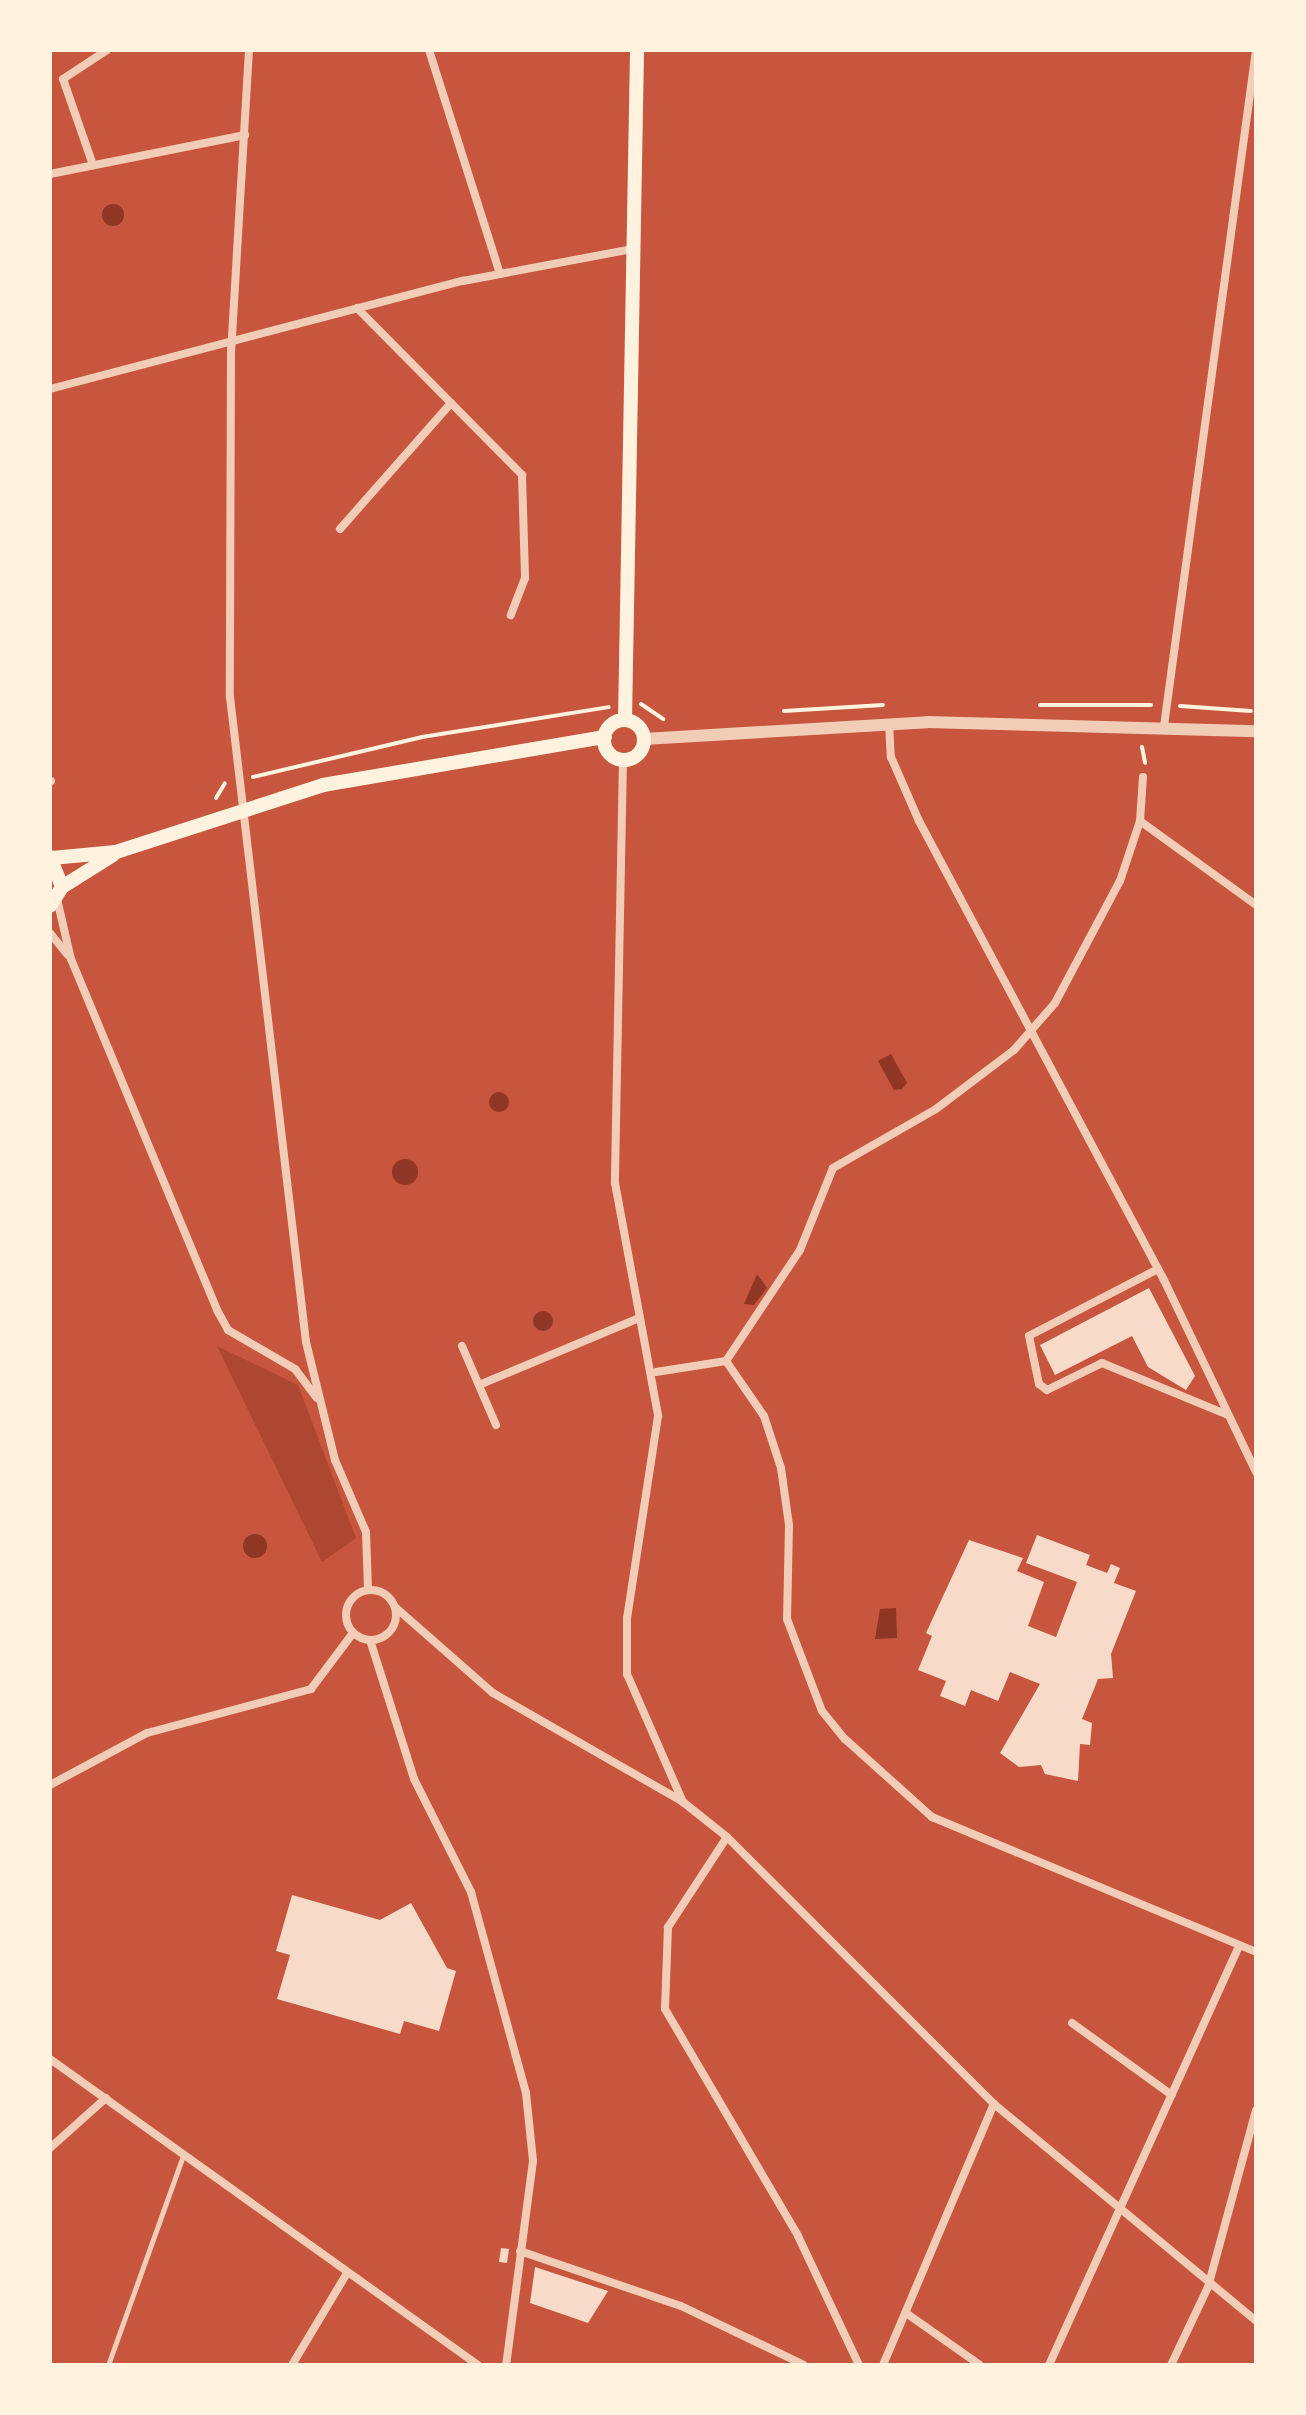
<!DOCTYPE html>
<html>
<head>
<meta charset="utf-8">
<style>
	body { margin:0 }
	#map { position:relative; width:1306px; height:2415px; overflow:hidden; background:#c8553d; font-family:"PT Sans Narrow",sans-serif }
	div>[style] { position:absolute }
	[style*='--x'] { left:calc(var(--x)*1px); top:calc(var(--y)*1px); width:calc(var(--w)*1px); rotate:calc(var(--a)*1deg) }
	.green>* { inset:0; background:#ae4732 }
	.water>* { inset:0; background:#8f3625 }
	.round { border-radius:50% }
	.building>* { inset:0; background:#f7dbc8 }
	.path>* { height:4px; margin:-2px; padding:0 2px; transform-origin:2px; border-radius:2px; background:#fff3e0 }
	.service>* { height:5px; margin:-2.5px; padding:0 2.5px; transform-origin:2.5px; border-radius:2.5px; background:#f1ccb7 }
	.minor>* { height:8px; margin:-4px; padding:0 4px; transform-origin:4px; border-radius:4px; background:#f1ccb7 }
	.minor>.ring { margin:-4px; padding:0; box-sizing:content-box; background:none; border:8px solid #f1ccb7; border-radius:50% }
	.tertiary>* { height:12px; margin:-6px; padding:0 6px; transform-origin:6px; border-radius:6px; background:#f1ccb7 }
	.secondary>* { height:14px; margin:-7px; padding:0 7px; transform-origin:7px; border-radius:7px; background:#fff3e0 }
	.secondary>.ring { margin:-7px; padding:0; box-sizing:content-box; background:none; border:14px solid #fff3e0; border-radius:50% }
	span { translate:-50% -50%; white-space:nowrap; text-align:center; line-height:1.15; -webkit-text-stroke:8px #fff3e0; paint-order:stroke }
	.frame { position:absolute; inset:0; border:52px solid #fff3e0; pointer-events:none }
</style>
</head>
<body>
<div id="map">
	<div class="green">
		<div style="clip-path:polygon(217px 1346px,298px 1385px,356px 1538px,322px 1562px)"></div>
	</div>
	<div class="water">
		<div class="round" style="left:102px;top:204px;width:22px;height:22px"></div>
		<div style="clip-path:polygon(891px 1054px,907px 1083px,902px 1089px,894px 1090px,878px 1061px)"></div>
		<div class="round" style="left:489px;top:1092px;width:20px;height:20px"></div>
		<div class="round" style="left:392px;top:1159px;width:26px;height:26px"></div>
		<div style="clip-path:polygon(757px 1274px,767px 1288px,754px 1305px,744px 1304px)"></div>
		<div class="round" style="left:533px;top:1311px;width:20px;height:20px"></div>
		<div class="round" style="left:243px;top:1534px;width:24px;height:24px"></div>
		<div style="clip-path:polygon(896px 1608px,897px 1638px,875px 1639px,880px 1609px)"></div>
	</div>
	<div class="building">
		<div style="clip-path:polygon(1149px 1288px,1195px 1376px,1186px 1390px,1148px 1367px,1132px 1336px,1055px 1375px,1040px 1345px)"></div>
		<div style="clip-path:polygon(1037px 1535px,1090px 1555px,1086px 1565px,1107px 1573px,1111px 1564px,1120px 1568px,1114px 1583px,1136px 1591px,1111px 1654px,1113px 1678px,1098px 1679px,1082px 1719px,1092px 1723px,1090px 1745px,1080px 1744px,1078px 1781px,1045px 1774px,1041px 1765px,1019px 1767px,1000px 1753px,1040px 1684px,1010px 1672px,998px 1701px,971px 1690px,965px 1706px,940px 1696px,946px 1681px,918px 1670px,932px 1636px,926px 1633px,969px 1540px,1023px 1558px,1017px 1571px,1044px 1582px,1028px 1626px,1056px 1637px,1077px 1582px,1026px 1563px)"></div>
		<div style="clip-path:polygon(292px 1895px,380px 1920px,411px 1903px,447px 1968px,456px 1971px,439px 2031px,404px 2021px,400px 2034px,277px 1999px,290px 1955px,276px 1951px)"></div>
		<div style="clip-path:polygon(501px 2248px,509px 2249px,507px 2263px,499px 2262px)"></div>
		<div style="clip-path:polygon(535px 2267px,608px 2291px,588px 2323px,530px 2303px)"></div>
	</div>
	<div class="path">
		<div style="--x:641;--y:704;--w:27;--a:34"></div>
		<div style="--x:1040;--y:705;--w:111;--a:0"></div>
		<div style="--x:1180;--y:706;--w:71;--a:4"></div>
		<div style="--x:784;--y:711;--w:99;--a:-3.5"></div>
		<div style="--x:1142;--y:747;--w:16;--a:79"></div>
		<div style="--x:253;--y:777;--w:174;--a:-13.3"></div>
		<div style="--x:422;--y:737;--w:189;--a:-9.1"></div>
		<div style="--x:216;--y:798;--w:17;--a:-59"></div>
	</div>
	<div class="service">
		<div style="--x:108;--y:2365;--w:223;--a:-70.3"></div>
	</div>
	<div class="minor">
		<div style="--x:249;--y:50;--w:301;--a:93.4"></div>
		<div style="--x:231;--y:350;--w:347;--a:90.2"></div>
		<div style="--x:230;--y:697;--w:649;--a:83.28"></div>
		<div style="--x:306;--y:1342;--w:122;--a:76.2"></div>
		<div style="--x:335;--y:1460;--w:78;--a:66.7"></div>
		<div style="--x:366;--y:1532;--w:58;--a:88"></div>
		<div style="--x:429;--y:50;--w:235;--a:72.4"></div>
		<div style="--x:93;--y:165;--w:91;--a:-109.2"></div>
		<div style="--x:63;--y:79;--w:53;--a:-33.4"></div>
		<div style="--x:50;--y:174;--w:199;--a:-11.3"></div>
		<div style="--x:357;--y:308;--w:235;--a:45.3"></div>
		<div style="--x:522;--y:475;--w:103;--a:88.3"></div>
		<div style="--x:525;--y:578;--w:40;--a:111"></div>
		<div style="--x:50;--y:389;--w:427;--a:-14.7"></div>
		<div style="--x:463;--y:281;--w:173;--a:-10.7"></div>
		<div style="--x:340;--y:529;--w:168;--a:-48.6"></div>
		<div style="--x:889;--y:723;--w:34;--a:87"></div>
		<div style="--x:891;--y:757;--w:70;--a:66.4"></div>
		<div style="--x:919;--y:821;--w:520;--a:61.91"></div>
		<div style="--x:1164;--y:1280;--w:213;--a:64.4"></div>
		<div style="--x:1164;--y:726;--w:682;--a:-82.25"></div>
		<div style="--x:623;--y:759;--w:424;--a:91.1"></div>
		<div style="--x:615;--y:1183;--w:237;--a:79.5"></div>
		<div style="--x:658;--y:1416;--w:204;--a:98.7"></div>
		<div style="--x:627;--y:1618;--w:56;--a:90"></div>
		<div style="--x:627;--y:1674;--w:140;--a:66.4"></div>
		<div style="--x:50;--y:781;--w:1;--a:0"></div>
		<div style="--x:1140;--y:821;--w:143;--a:35.9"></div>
		<div style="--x:57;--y:899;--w:62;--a:76.9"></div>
		<div style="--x:71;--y:959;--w:380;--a:67.4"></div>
		<div style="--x:217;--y:1310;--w:23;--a:61"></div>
		<div style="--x:228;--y:1330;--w:78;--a:30.2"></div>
		<div style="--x:295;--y:1369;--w:36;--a:53"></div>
		<div style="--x:50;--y:933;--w:28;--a:51"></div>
		<div style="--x:1158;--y:1269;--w:145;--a:152.6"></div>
		<div style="--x:1029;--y:1336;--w:49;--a:78.2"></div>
		<div style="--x:1039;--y:1384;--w:10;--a:37"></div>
		<div style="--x:1047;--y:1390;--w:61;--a:-26.1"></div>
		<div style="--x:1102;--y:1363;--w:136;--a:22.4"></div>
		<div style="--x:462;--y:1346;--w:86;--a:66.7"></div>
		<div style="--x:726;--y:1361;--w:67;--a:55.4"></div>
		<div style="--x:764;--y:1416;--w:55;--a:71.9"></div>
		<div style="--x:781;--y:1468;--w:58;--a:82"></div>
		<div style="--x:789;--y:1525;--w:94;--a:91.2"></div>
		<div style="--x:787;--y:1619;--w:98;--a:69.2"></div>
		<div style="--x:822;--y:1711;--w:36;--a:51"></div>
		<div style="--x:845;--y:1739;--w:117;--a:41.9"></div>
		<div style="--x:932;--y:1817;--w:351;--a:22.6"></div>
		<div style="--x:726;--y:1361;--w:133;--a:-56.3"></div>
		<div style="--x:800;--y:1250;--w:88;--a:-68.1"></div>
		<div style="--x:833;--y:1168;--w:119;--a:-29.8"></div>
		<div style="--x:936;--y:1109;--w:98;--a:-37.1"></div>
		<div style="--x:1014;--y:1050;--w:62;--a:-48.9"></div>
		<div style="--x:1055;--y:1003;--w:138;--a:-62"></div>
		<div style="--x:1120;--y:881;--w:63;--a:-71.6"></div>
		<div style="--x:1140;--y:821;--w:44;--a:-86.1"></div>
		<div style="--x:656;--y:1372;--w:71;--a:-8.9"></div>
		<div style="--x:479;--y:1385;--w:173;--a:-22.7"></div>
		<div class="ring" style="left:346px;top:1590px;width:42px;height:42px"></div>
		<div style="--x:395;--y:1607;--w:130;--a:41.3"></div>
		<div style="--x:493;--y:1693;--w:219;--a:29.8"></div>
		<div style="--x:683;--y:1802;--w:56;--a:38.5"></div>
		<div style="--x:727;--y:1837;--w:378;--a:45"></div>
		<div style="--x:994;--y:2104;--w:340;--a:39.6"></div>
		<div style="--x:370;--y:1640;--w:146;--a:72.4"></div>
		<div style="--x:414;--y:1779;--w:127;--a:63.2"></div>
		<div style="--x:471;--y:1892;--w:208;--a:74.7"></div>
		<div style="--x:526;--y:2093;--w:68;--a:84.1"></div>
		<div style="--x:533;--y:2161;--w:206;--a:97.5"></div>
		<div style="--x:50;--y:1785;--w:110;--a:-28.2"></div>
		<div style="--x:147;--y:1733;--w:170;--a:-15"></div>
		<div style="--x:311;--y:1689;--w:70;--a:-53.1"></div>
		<div style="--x:727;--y:1837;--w:108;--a:123.2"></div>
		<div style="--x:668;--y:1927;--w:82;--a:92.1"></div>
		<div style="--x:665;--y:2009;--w:263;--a:59.6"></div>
		<div style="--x:798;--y:2236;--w:143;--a:64.7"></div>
		<div style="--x:1072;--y:2023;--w:123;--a:35.8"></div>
		<div style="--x:50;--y:2059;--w:526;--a:35.56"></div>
		<div style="--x:50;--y:2148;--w:75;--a:-41.8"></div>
		<div style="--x:520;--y:2251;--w:170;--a:18.9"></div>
		<div style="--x:681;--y:2306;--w:136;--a:25.6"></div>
		<div style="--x:906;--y:2313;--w:90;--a:35.1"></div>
		<div style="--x:292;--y:2365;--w:107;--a:-59.1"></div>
		<div style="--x:883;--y:2365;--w:284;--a:-67"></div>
		<div style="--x:1049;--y:2365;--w:459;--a:-65.6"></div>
		<div style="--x:1171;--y:2365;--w:86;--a:-64.6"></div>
		<div style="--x:1208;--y:2287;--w:183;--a:-74.8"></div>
	</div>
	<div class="tertiary">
		<div style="--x:644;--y:739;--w:284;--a:-3.4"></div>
		<div style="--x:927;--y:722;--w:329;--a:1.6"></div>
	</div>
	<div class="secondary">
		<div style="--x:625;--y:720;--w:670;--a:-88.97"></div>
		<div class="ring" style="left:604px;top:720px;width:26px;height:26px"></div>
		<div style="--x:50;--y:857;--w:32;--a:68"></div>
		<div style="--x:62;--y:887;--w:22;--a:122"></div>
		<div style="--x:52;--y:858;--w:64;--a:-5.4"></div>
		<div style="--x:116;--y:852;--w:218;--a:-17.9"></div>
		<div style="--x:323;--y:785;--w:286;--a:-9.7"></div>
		<div style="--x:62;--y:887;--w:60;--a:-32.1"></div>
	</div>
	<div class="frame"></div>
</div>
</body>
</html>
